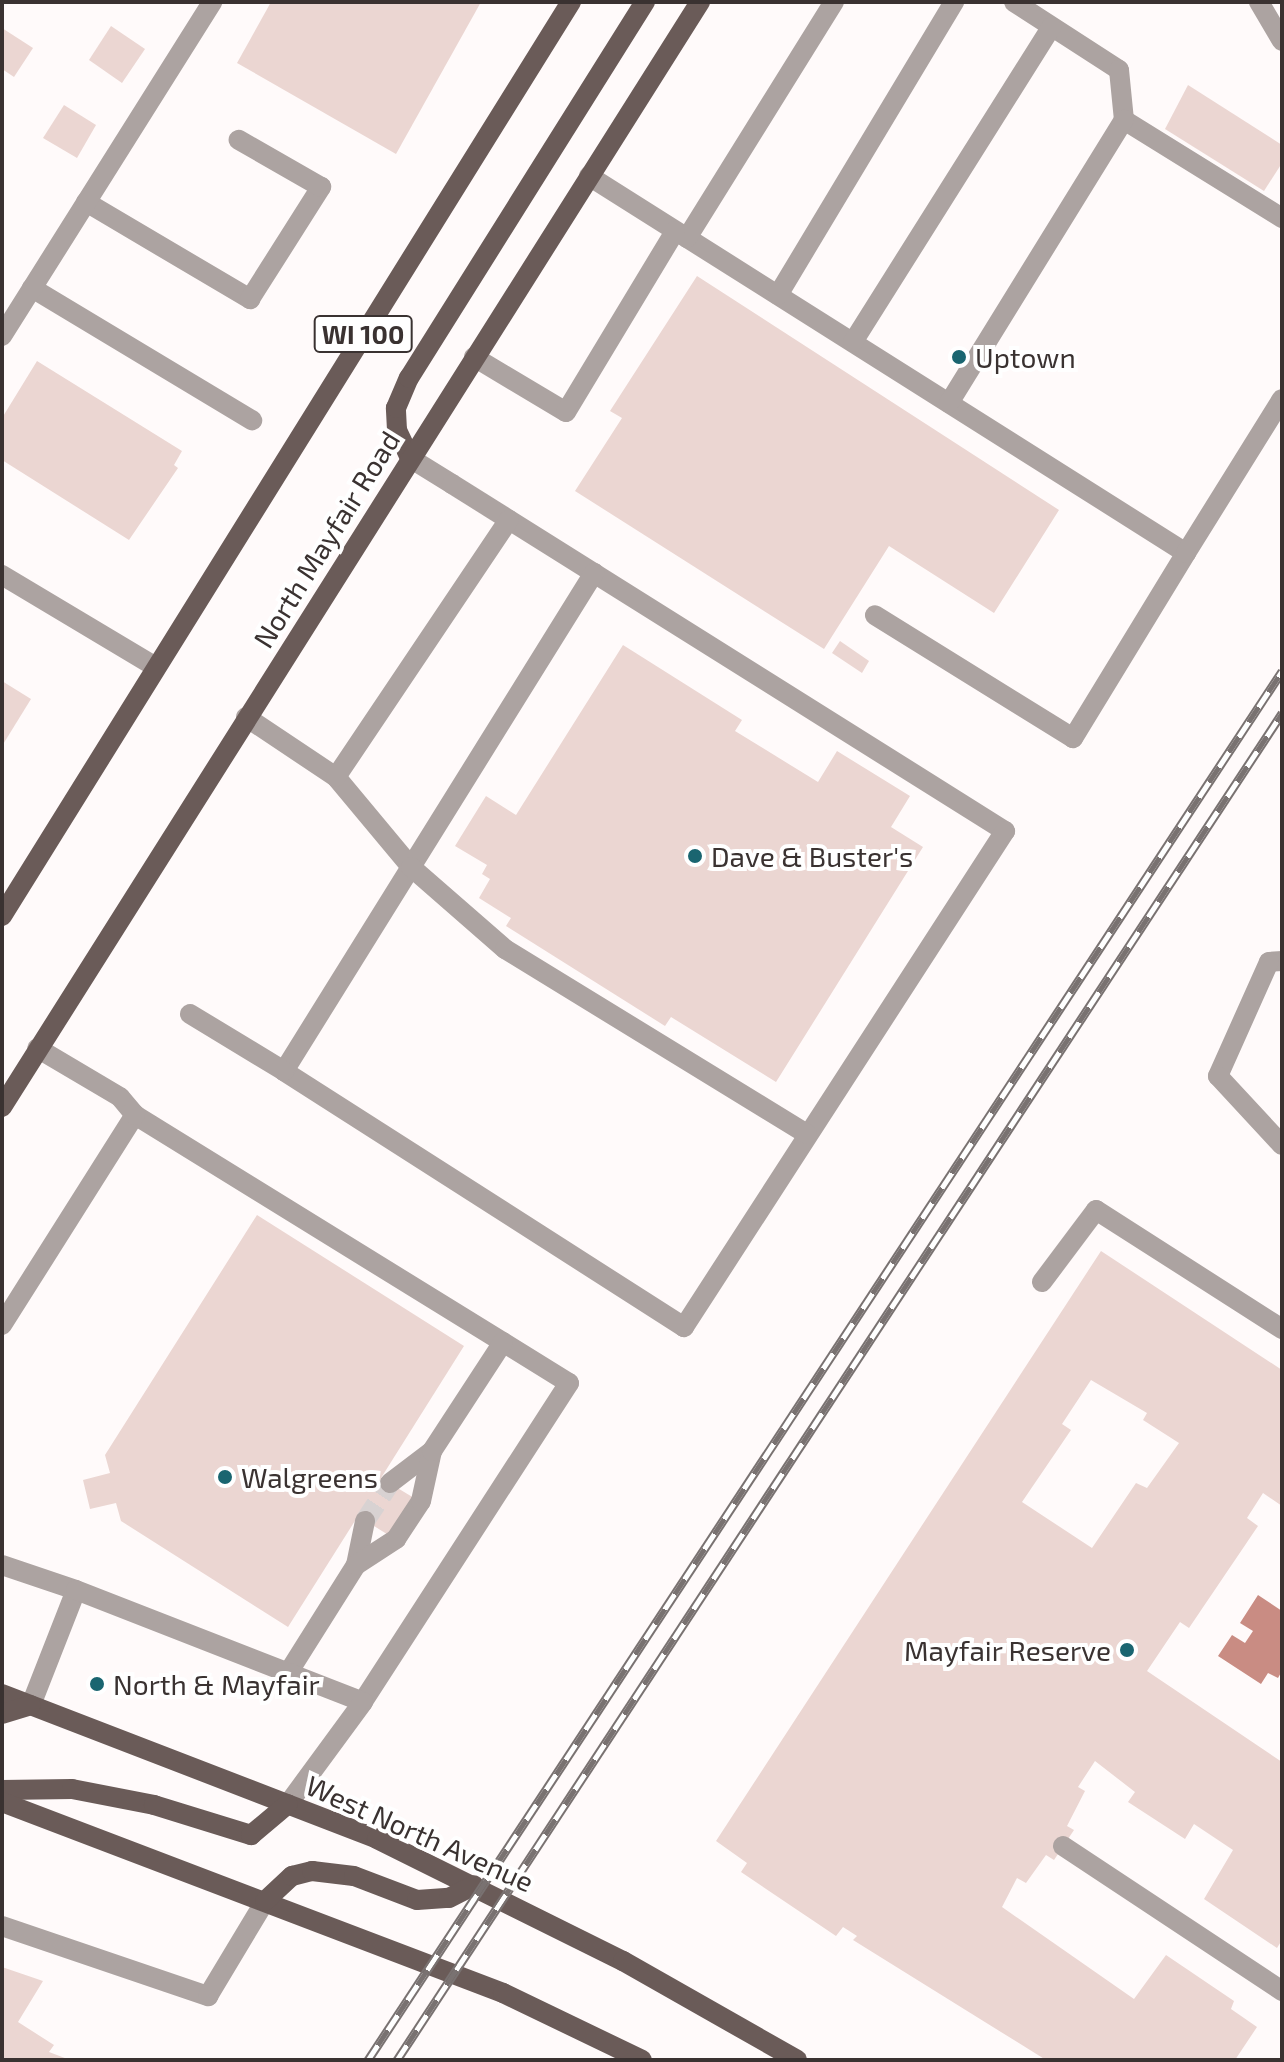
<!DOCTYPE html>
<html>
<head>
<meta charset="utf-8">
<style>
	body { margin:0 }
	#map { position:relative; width:1284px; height:2062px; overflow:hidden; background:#fffafa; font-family:"Exo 2",sans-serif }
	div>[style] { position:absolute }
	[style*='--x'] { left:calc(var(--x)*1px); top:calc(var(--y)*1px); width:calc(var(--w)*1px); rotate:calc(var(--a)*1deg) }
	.water>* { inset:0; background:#c98c83 }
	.building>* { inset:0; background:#ebd6d2 }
	.minor-tunnel>* { height:20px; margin-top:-10px; transform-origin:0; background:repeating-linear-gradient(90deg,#d8d2d2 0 20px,transparent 0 30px) }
	.minor>* { height:20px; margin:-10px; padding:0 10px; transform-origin:10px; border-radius:10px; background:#aca3a1 }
	.major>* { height:20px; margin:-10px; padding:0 10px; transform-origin:10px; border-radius:10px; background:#6a5b58 }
	.rail>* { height:9px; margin-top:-4.5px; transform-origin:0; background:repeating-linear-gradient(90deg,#fff 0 18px,#797271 0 36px); box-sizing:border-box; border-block:2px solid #797271 }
	.dots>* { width:22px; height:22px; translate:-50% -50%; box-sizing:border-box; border:4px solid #fff; border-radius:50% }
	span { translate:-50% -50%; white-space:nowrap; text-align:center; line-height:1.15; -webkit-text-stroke:8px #fff; paint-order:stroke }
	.shield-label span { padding:2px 6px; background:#fff; border:2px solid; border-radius:6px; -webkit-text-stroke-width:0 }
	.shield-label { font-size:26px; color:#3a3231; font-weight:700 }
	.poi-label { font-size:28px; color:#3a3231 }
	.left { translate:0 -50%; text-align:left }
	.right { translate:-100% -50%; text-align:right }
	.street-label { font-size:28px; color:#3a3231 }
	.frame { position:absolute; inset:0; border:4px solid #3a3231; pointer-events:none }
</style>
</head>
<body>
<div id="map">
	<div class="water">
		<div style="clip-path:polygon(1258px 1595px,1282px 1611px,1282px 1671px,1278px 1678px,1268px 1673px,1261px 1684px,1218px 1656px,1232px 1635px,1245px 1643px,1253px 1631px,1240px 1623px)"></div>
	</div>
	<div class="building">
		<div style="clip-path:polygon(271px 2px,481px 2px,396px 154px,237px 63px)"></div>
		<div style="clip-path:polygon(111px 26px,145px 49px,122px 83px,89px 60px)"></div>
		<div style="clip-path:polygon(2px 28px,33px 48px,14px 77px,2px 69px)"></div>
		<div style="clip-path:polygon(1188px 85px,1282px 145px,1282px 163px,1264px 191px,1165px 129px)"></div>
		<div style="clip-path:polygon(64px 105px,96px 125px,77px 158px,43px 138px)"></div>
		<div style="clip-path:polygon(697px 276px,1059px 510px,994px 613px,889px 546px,824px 649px,575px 491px,622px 418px,610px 411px)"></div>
		<div style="clip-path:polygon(37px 361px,182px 451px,174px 465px,178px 468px,129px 540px,2px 460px,2px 418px)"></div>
		<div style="clip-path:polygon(840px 641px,869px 661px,862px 673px,832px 653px)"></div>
		<div style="clip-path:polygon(623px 645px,742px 720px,735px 731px,818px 782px,837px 751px,910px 796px,891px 827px,923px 847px,776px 1082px,671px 1017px,665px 1026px,506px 926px,511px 918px,479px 898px,490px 879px,482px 874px,487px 865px,455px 846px,486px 796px,516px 815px)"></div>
		<div style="clip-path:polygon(2px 681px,31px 699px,2px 746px)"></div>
		<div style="clip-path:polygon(257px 1215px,464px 1346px,381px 1478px,414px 1498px,390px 1536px,358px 1516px,288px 1627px,121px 1521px,116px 1503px,90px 1509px,83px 1480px,110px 1473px,105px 1455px)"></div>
		<div style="clip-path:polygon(evenodd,1101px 1251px,1282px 1370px,1282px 1506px,1263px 1493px,1247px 1518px,1258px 1526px,1189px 1628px,1180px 1622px,1147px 1671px,1282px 1762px,1282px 1940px,1277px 1948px,1204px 1899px,1233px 1850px,1194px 1824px,1185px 1839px,1128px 1802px,1135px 1792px,1095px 1761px,1078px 1787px,1085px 1791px,1067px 1826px,1074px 1830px,1054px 1860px,1046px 1855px,1026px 1883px,1017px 1878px,1002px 1907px,1134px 1999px,1166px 1955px,1234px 2001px,1231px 2009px,1257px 2027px,1235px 2060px,1046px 2060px,853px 1940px,857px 1936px,843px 1927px,836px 1936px,741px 1872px,747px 1863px,716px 1841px,1101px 1251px,1091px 1380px,1147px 1413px,1143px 1420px,1179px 1443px,1147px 1488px,1136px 1483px,1092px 1548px,1022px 1502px,1071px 1430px,1062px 1424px,1091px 1380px)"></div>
		<div style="clip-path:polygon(2px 1967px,43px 1981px,18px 2022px,54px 2045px,49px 2052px,70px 2060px,2px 2060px)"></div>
	</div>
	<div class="minor-tunnel">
		<div style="--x:365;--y:1521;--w:45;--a:-56.7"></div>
	</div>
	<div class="minor">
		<div style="--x:1014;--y:2;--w:125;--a:32.9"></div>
		<div style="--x:1119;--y:70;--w:50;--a:84.3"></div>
		<div style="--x:1124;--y:120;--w:186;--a:31.8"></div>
		<div style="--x:1259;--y:2;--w:45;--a:59.5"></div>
		<div style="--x:589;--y:176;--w:706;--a:32.27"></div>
		<div style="--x:1186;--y:553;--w:217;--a:121.4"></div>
		<div style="--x:1073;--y:738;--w:233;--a:-148.2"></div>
		<div style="--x:86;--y:202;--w:191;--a:30.6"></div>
		<div style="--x:250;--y:299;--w:133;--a:-57.6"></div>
		<div style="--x:321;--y:187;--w:95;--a:-150.2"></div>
		<div style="--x:687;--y:238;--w:278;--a:-58.1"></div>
		<div style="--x:32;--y:288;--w:257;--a:31"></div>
		<div style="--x:778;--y:295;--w:342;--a:-59"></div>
		<div style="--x:2;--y:336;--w:395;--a:-57.8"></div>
		<div style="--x:853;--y:342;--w:372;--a:-57.8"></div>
		<div style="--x:474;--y:357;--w:107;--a:30.9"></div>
		<div style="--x:566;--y:412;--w:211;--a:-58.9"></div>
		<div style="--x:949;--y:403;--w:333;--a:-58.3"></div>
		<div style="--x:410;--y:458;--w:49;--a:31.8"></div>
		<div style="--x:452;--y:484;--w:653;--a:32.11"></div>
		<div style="--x:1005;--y:831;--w:591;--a:122.91"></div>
		<div style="--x:684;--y:1327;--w:475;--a:-147.4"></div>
		<div style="--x:284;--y:1071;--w:587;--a:-58.1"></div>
		<div style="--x:1186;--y:553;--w:181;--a:-58.1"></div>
		<div style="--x:2;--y:575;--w:179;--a:30.9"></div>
		<div style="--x:246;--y:717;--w:108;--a:33.7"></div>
		<div style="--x:336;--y:777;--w:117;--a:50.2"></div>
		<div style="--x:411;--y:867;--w:125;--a:41.1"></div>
		<div style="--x:505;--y:949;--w:354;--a:31.5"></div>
		<div style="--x:336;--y:777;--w:310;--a:-56.1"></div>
		<div style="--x:1282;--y:961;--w:13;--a:176"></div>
		<div style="--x:1269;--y:962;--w:125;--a:114.1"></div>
		<div style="--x:1218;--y:1076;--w:94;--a:47.2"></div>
		<div style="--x:190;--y:1014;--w:110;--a:31.2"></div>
		<div style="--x:135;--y:1115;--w:510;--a:31.7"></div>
		<div style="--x:569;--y:1383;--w:380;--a:122.9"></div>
		<div style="--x:1042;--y:1282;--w:90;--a:-53.1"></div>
		<div style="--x:1096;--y:1210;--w:221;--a:32.6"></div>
		<div style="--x:2;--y:1325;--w:249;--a:-57.7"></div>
		<div style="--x:135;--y:1115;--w:23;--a:-130"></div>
		<div style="--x:120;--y:1097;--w:96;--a:-149.4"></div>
		<div style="--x:390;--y:1483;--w:53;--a:-37.3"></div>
		<div style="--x:2;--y:1565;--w:78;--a:18.7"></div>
		<div style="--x:356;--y:1565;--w:45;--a:-78.4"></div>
		<div style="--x:288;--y:1673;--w:128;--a:-57.8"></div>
		<div style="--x:356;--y:1565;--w:48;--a:-33"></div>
		<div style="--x:396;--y:1539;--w:45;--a:-56.7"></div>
		<div style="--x:421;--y:1501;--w:51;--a:-77.6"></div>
		<div style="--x:432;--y:1451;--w:130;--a:-56.9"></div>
		<div style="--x:31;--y:1705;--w:123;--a:-68.6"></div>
		<div style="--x:76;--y:1590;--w:308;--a:21.3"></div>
		<div style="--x:363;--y:1702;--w:127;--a:126.3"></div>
		<div style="--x:1063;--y:1846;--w:263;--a:33.5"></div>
		<div style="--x:2;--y:1926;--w:218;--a:18.8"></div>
		<div style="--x:208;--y:1996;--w:111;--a:-59"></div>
	</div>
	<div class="major">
		<div style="--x:410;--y:458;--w:31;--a:-115"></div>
		<div style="--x:397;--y:430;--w:22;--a:-93"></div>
		<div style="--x:396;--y:408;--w:33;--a:-67"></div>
		<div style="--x:409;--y:378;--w:444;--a:-57.9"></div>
		<div style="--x:2;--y:916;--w:1077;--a:-58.1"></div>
		<div style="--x:2;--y:1107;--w:1307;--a:-57.72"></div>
		<div style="--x:2;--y:1694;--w:402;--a:21.1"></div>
		<div style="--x:377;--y:1839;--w:275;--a:26.4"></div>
		<div style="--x:623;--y:1961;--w:200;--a:29.6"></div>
		<div style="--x:2;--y:1714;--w:30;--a:-17"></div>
		<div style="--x:2;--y:1790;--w:70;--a:-0.8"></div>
		<div style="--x:72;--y:1789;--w:84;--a:11"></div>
		<div style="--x:154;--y:1805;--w:102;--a:17.2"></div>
		<div style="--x:251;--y:1835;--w:48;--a:-40"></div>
		<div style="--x:2;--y:1802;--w:536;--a:20.87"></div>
		<div style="--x:503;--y:1993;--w:154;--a:25.7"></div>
		<div style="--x:265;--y:1901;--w:37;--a:-43"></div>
		<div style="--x:292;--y:1876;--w:21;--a:-14"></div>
		<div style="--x:312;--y:1871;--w:42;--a:6.8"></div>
		<div style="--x:354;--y:1876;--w:67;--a:20.9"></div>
		<div style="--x:417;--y:1900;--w:32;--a:-4"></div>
		<div style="--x:449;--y:1898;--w:28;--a:-27"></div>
	</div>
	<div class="rail">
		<div style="--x:368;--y:2060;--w:1663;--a:-56.65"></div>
		<div style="--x:397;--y:2060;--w:1612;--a:-56.69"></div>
	</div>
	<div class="dots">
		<div style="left:959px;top:357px;background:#1a6570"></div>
		<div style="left:695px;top:856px;background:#1a6570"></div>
		<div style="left:225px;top:1477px;background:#1a6570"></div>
		<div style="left:1127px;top:1650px;background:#1a6570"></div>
		<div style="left:97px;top:1684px;background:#1a6570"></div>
	</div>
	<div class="shield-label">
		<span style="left:363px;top:334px">WI 100</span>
	</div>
	<div class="poi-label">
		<span class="left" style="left:975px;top:357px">Uptown</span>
		<span class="left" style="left:711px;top:856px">Dave &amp; Buster's</span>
		<span class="left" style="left:241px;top:1477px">Walgreens</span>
		<span class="right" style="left:1111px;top:1650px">Mayfair Reserve</span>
		<span class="left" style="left:113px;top:1684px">North &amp; Mayfair</span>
	</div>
	<div class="street-label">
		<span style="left:326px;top:539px;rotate:-58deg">North Mayfair Road</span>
		<span style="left:420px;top:1833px;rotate:24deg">West North Avenue</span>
	</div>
	<div class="frame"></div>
</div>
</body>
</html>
